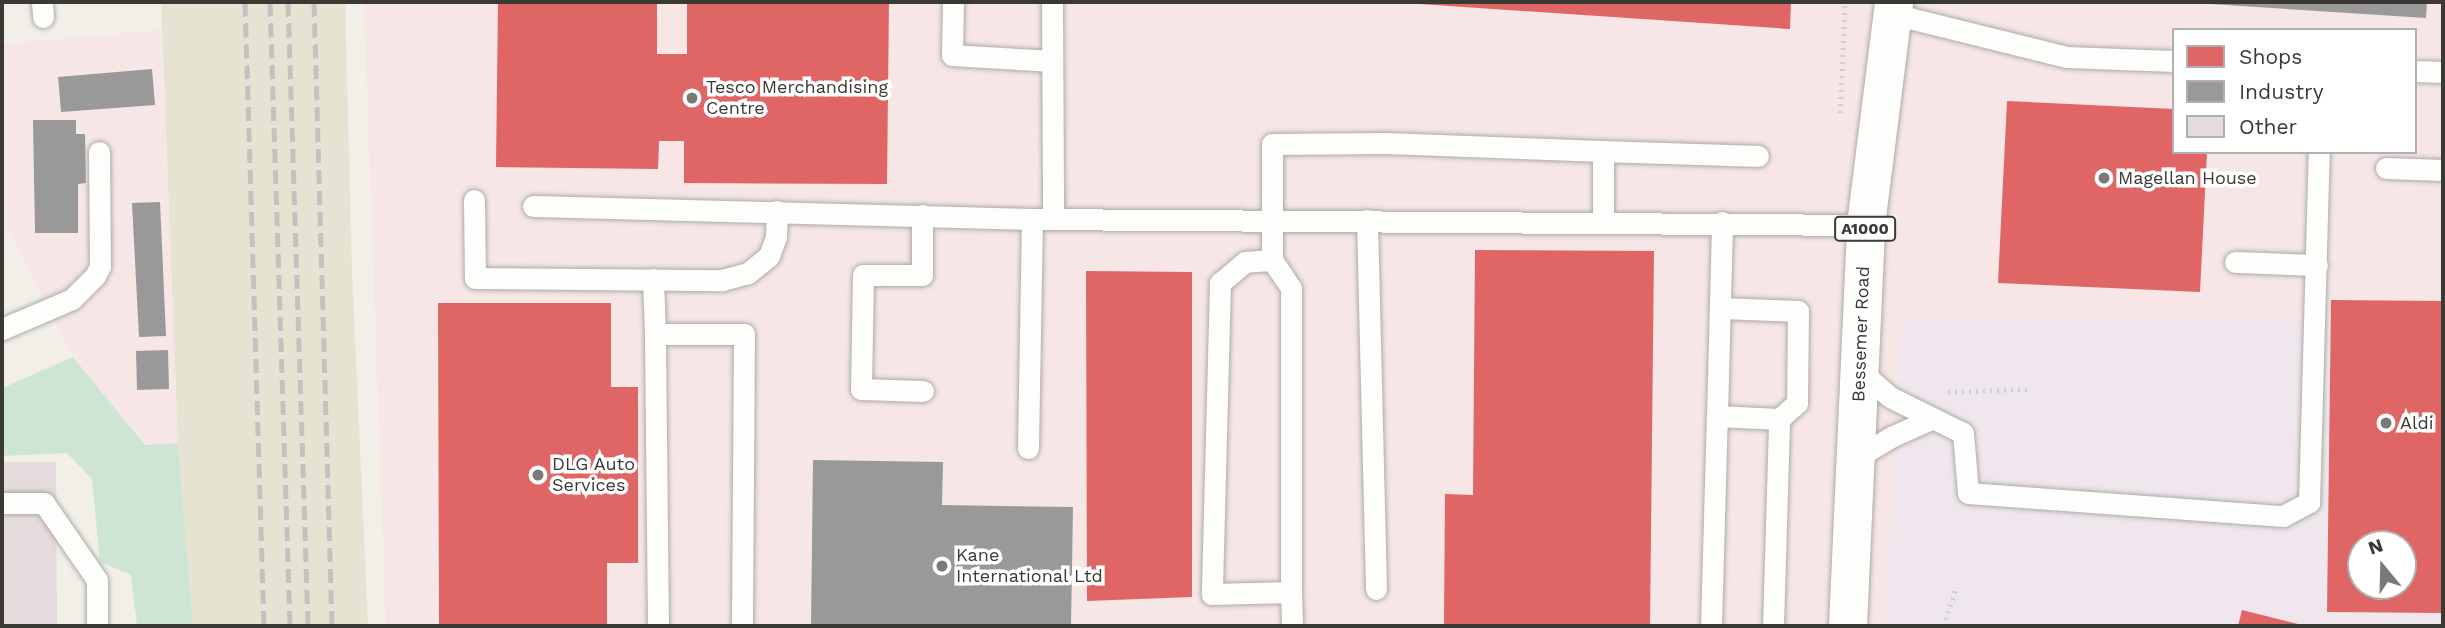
<!DOCTYPE html>
<html>
<head>
<meta charset="utf-8">
<style>
	body { margin:0 }
	#map { position:relative; width:2445px; height:628px; overflow:hidden; background:#f1efe7; font-family:"Work Sans",sans-serif }
	div>[style] { position:absolute }
	[style*='--x'] { left:calc(var(--x)*1px); top:calc(var(--y)*1px); width:calc(var(--w)*1px); rotate:calc(var(--a)*1deg) }
	.commercial>* { inset:0; background:#f0e7ee }
	.industrial>* { inset:0; background:#f6e6e5 }
	.built>* { inset:0; background:#e7e3d3 }
	.green>* { inset:0; background:#cfe5d4 }
	.shops>* { inset:0; background:#e06666 }
	.industry>* { inset:0; background:#999 }
	.building>* { inset:0; background:#e5dbdd }
	.path>* { height:4.5px; margin-top:-2.25px; transform-origin:0; background:repeating-linear-gradient(90deg,#d0d0ce 0 2px,transparent 0 7px) }
	.roads { filter:drop-shadow(0 0 2px #acaba5) drop-shadow(0 0 2px #acaba5) }
	.lane>* { height:21px; margin:-10.5px; padding:0 10.5px; transform-origin:10.5px; border-radius:10.5px; background:#fdfdfb }
	.primary>* { height:38px; margin:-19px; padding:0 19px; transform-origin:19px; border-radius:19px; background:#fdfdfb }
	.rail>* { height:5px; margin-top:-2.5px; transform-origin:0; background:repeating-linear-gradient(90deg,#c2c2c0 0 14px,transparent 0 21px) }
	.dots>* { width:19px; height:19px; translate:-50% -50%; box-sizing:border-box; border:4px solid #fff; border-radius:50% }
	span { translate:-50% -50%; white-space:nowrap; text-align:center; line-height:1.15; -webkit-text-stroke:7px #fff; paint-order:stroke }
	.shield-label span { padding:2px 5px; background:#fff; border:2px solid; border-radius:5px; -webkit-text-stroke-width:0 }
	.shield-label { font-size:16px; color:#3a3934; font-weight:700 }
	.poi-label { font-size:18px; color:#3a3934 }
	.left { translate:0 -50%; text-align:left }
	.street-label { font-size:18px; color:#3a3934 }
	.frame { position:absolute; inset:0; border:4px solid #3a3934; pointer-events:none }
	.legend { position:absolute; left:2172px; top:28px; width:245px; height:126px; box-sizing:border-box; background:#fff; border:2px solid #b0b0ae; margin:0; padding:9px 12px; list-style:none; font-size:21px; color:#3a3934 }
	.legend li { display:flex; align-items:center; gap:14px; height:35px }
	.legend b { width:35px; border:2px solid #b0b0ae }
	.north { position:absolute; left:2347px; top:530px; width:70px; height:70px; box-sizing:border-box; background:#fff; border:2px solid #b0b0ae; border-radius:50%; rotate:341deg; font-size:19px; font-weight:700; line-height:28px; text-align:center; color:#3a3934 }
	.north::after { content:''; display:block; margin:auto; width:24px; height:32px; background:#7a7973; clip-path:polygon(50% 0,100% 100%,50% 72%,0 100%) }
</style>
</head>
<body>
<div id="map">
	<div class="commercial">
		<div style="clip-path:polygon(evenodd,2331px 300px,2443px 301px,2443px 626px,1887px 626px,1900px 322px,2300px 322px,2331px 300px,2361px 544px,2403px 544px,2403px 586px,2361px 586px,2361px 544px)"></div>
	</div>
	<div class="industrial">
		<div style="clip-path:polygon(evenodd,364px 2px,2443px 2px,2443px 301px,2331px 300px,2300px 322px,1901px 322px,1887px 626px,386px 626px,364px 2px,2174px 30px,2415px 30px,2415px 152px,2174px 152px,2174px 30px)"></div>
		<div style="clip-path:polygon(161px 30px,178px 443px,146px 445px,73px 357px,3px 220px,3px 44px)"></div>
	</div>
	<div class="built">
		<div style="clip-path:polygon(161px 2px,345px 2px,352px 270px,368px 626px,193px 626px,178px 443px)"></div>
	</div>
	<div class="green">
		<div style="clip-path:polygon(73px 357px,145px 445px,178px 443px,193px 626px,137px 626px,131px 575px,100px 562px,92px 479px,67px 453px,2px 456px,2px 388px)"></div>
	</div>
	<div class="shops">
		<div style="clip-path:polygon(498px 2px,657px 2px,657px 54px,687px 54px,687px 2px,889px 2px,887px 184px,684px 183px,684px 141px,659px 141px,658px 169px,496px 167px)"></div>
		<div style="clip-path:polygon(1390px 2px,1791px 2px,1790px 29px)"></div>
		<div style="clip-path:polygon(2007px 101px,2174px 109px,2174px 152px,2207px 152px,2200px 292px,1998px 283px)"></div>
		<div style="clip-path:polygon(1475px 250px,1654px 251px,1650px 626px,1444px 626px,1445px 494px,1473px 495px)"></div>
		<div style="clip-path:polygon(1086px 271px,1192px 272px,1192px 597px,1087px 601px)"></div>
		<div style="clip-path:polygon(evenodd,2331px 300px,2443px 301px,2443px 613px,2327px 612px,2331px 300px,2361px 544px,2403px 544px,2403px 586px,2361px 586px,2361px 544px)"></div>
		<div style="clip-path:polygon(438px 303px,611px 303px,611px 387px,638px 387px,638px 563px,607px 563px,607px 626px,439px 626px)"></div>
		<div style="clip-path:polygon(2242px 610px,2302px 625px,2302px 626px,2238px 626px)"></div>
	</div>
	<div class="industry">
		<div style="clip-path:polygon(2179px 2px,2427px 2px,2426px 18px)"></div>
		<div style="clip-path:polygon(152px 69px,155px 105px,61px 112px,58px 77px)"></div>
		<div style="clip-path:polygon(33px 120px,76px 120px,76px 134px,85px 134px,86px 183px,78px 184px,78px 233px,35px 233px)"></div>
		<div style="clip-path:polygon(160px 202px,166px 336px,139px 337px,132px 203px)"></div>
		<div style="clip-path:polygon(168px 350px,169px 389px,137px 390px,136px 351px)"></div>
		<div style="clip-path:polygon(813px 460px,943px 462px,942px 505px,1073px 507px,1071px 626px,811px 626px)"></div>
	</div>
	<div class="building">
		<div style="clip-path:polygon(2px 462px,56px 462px,57px 626px,2px 626px)"></div>
	</div>
	<div class="path">
		<div style="--x:1840;--y:113;--w:111;--a:-87.4"></div>
		<div style="--x:1948;--y:392;--w:79;--a:-2.2"></div>
		<div style="--x:1943;--y:626;--w:39;--a:-71"></div>
	</div>
	<div class="roads">
		<div class="lane">
			<div style="--x:42;--y:2;--w:15;--a:86"></div>
			<div style="--x:953;--y:2;--w:53;--a:91.1"></div>
			<div style="--x:952;--y:55;--w:100;--a:3.4"></div>
			<div style="--x:1052;--y:2;--w:216;--a:89.7"></div>
			<div style="--x:1893;--y:14;--w:179;--a:13.9"></div>
			<div style="--x:2067;--y:57;--w:107;--a:2.1"></div>
			<div style="--x:2415;--y:71;--w:28;--a:2"></div>
			<div style="--x:1603;--y:151;--w:155;--a:1.8"></div>
			<div style="--x:2386;--y:168;--w:57;--a:2"></div>
			<div style="--x:474;--y:200;--w:78;--a:89.3"></div>
			<div style="--x:475;--y:278;--w:247;--a:0.5"></div>
			<div style="--x:722;--y:280;--w:27;--a:-15"></div>
			<div style="--x:748;--y:273;--w:27;--a:-39"></div>
			<div style="--x:769;--y:256;--w:20;--a:-70"></div>
			<div style="--x:776;--y:237;--w:26;--a:-88"></div>
			<div style="--x:533;--y:206;--w:499;--a:1.5"></div>
			<div style="--x:1032;--y:219;--w:834;--a:0.41"></div>
			<div style="--x:922;--y:215;--w:60;--a:90"></div>
			<div style="--x:922;--y:275;--w:59;--a:180"></div>
			<div style="--x:863;--y:275;--w:114;--a:91"></div>
			<div style="--x:861;--y:389;--w:62;--a:1.8"></div>
			<div style="--x:1367;--y:220;--w:369;--a:88.6"></div>
			<div style="--x:1272;--y:260;--w:27;--a:176"></div>
			<div style="--x:1245;--y:262;--w:33;--a:140"></div>
			<div style="--x:1220;--y:283;--w:311;--a:91.5"></div>
			<div style="--x:1212;--y:594;--w:79;--a:-1.5"></div>
			<div style="--x:1291;--y:592;--w:304;--a:-90"></div>
			<div style="--x:1291;--y:288;--w:34;--a:-124"></div>
			<div style="--x:1272;--y:260;--w:116;--a:-90"></div>
			<div style="--x:1272;--y:144;--w:113;--a:-0.5"></div>
			<div style="--x:1385;--y:143;--w:218;--a:2.1"></div>
			<div style="--x:1603;--y:151;--w:70;--a:90"></div>
			<div style="--x:2235;--y:262;--w:82;--a:2.1"></div>
			<div style="--x:653;--y:279;--w:55;--a:87.9"></div>
			<div style="--x:1721;--y:308;--w:77;--a:2.2"></div>
			<div style="--x:1798;--y:311;--w:92;--a:90.6"></div>
			<div style="--x:1797;--y:403;--w:24;--a:138"></div>
			<div style="--x:1779;--y:419;--w:62;--a:-177.2"></div>
			<div style="--x:1717;--y:416;--w:194;--a:-88.5"></div>
			<div style="--x:2;--y:329;--w:76;--a:-23.2"></div>
			<div style="--x:72;--y:299;--w:33;--a:-45"></div>
			<div style="--x:95;--y:276;--w:11;--a:-63"></div>
			<div style="--x:100;--y:266;--w:114;--a:-90.5"></div>
			<div style="--x:1859;--y:370;--w:41;--a:41.1"></div>
			<div style="--x:1890;--y:397;--w:81;--a:26.3"></div>
			<div style="--x:1963;--y:433;--w:60;--a:85.2"></div>
			<div style="--x:1968;--y:493;--w:316;--a:4.2"></div>
			<div style="--x:2283;--y:516;--w:30;--a:-28"></div>
			<div style="--x:2309;--y:502;--w:350;--a:-88.4"></div>
			<div style="--x:1028;--y:448;--w:229;--a:-89"></div>
			<div style="--x:1856;--y:458;--w:41;--a:-31"></div>
			<div style="--x:1891;--y:437;--w:44;--a:-24.2"></div>
			<div style="--x:2;--y:503;--w:42;--a:0"></div>
			<div style="--x:44;--y:503;--w:93;--a:55.5"></div>
			<div style="--x:97;--y:580;--w:46;--a:90"></div>
			<div style="--x:1291;--y:592;--w:34;--a:88"></div>
			<div style="--x:658;--y:626;--w:292;--a:-90.6"></div>
			<div style="--x:655;--y:334;--w:89;--a:0"></div>
			<div style="--x:744;--y:334;--w:292;--a:90.4"></div>
			<div style="--x:1711;--y:626;--w:210;--a:-88.4"></div>
			<div style="--x:1773;--y:626;--w:207;--a:-88.3"></div>
		</div>
		<div class="primary">
			<div style="--x:1848;--y:626;--w:401;--a:-87.4"></div>
			<div style="--x:1866;--y:225;--w:225;--a:-82.8"></div>
		</div>
	</div>
	<div class="rail">
		<div style="--x:245;--y:2;--w:624;--a:88.26"></div>
		<div style="--x:270;--y:2;--w:624;--a:88.16"></div>
		<div style="--x:288;--y:2;--w:624;--a:88.16"></div>
		<div style="--x:314;--y:2;--w:624;--a:88.35"></div>
	</div>
	<div class="dots">
		<div style="left:692px;top:98px;background:#7a7973"></div>
		<div style="left:2104px;top:178px;background:#7a7973"></div>
		<div style="left:2386px;top:423px;background:#7a7973"></div>
		<div style="left:538px;top:475px;background:#7a7973"></div>
		<div style="left:942px;top:566px;background:#7a7973"></div>
	</div>
	<div class="shield-label">
		<span style="left:1865px;top:229px">A1000</span>
	</div>
	<div class="poi-label">
		<span class="left" style="left:706px;top:98px">Tesco Merchandising<br>Centre</span>
		<span class="left" style="left:2118px;top:178px">Magellan House</span>
		<span class="left" style="left:2400px;top:423px">Aldi</span>
		<span class="left" style="left:552px;top:475px">DLG Auto<br>Services</span>
		<span class="left" style="left:956px;top:566px">Kane<br>International Ltd</span>
	</div>
	<div class="street-label">
		<span style="left:1861px;top:334px;rotate:-88deg">Bessemer Road</span>
	</div>
	<div class="frame"></div>
	<ul class="legend">
	<li><b style="height:19px;background:#e06666"></b>Shops</li>
	<li><b style="height:19px;background:#999"></b>Industry</li>
	<li><b style="height:19px;background:#e5dbdd"></b>Other</li>
	</ul>
	<div class="north">N</div>
</div>
</body>
</html>
